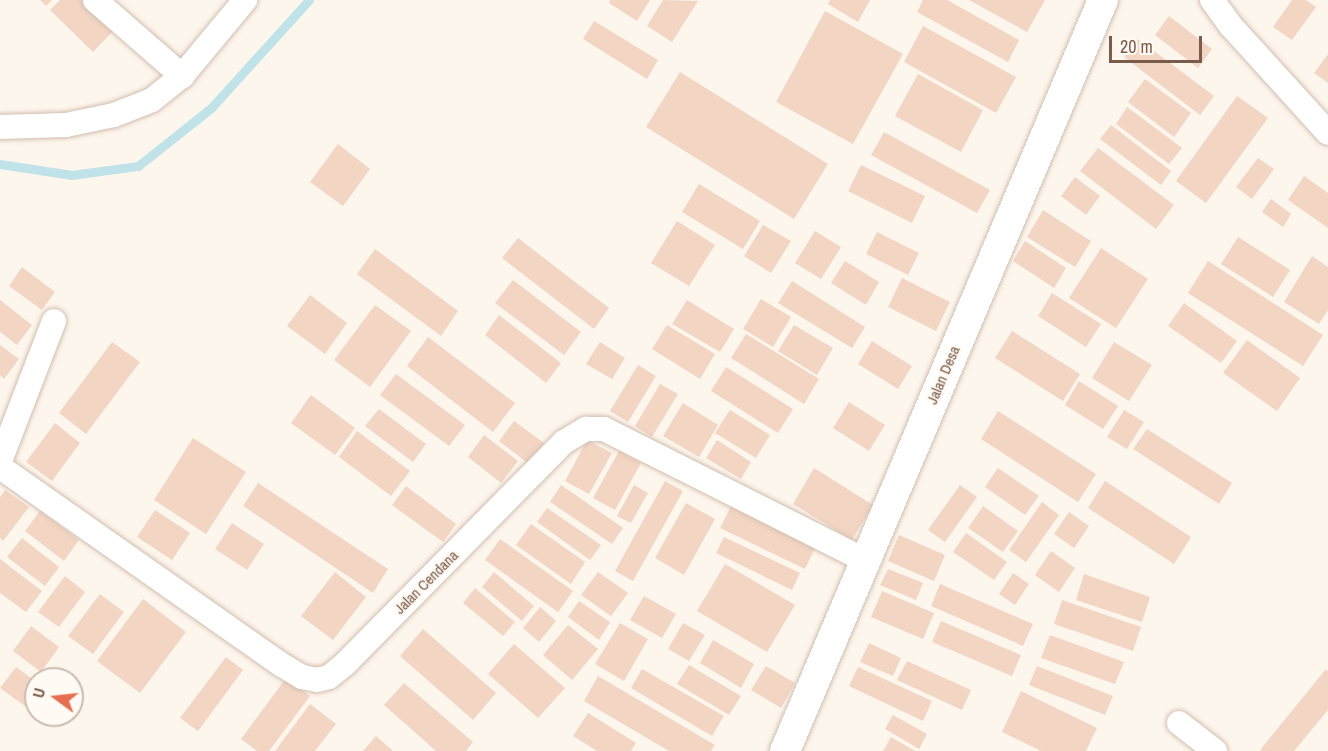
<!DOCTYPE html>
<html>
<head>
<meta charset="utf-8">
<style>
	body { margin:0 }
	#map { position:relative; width:1328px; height:751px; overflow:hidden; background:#fdf6ec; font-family:"Archivo Narrow",sans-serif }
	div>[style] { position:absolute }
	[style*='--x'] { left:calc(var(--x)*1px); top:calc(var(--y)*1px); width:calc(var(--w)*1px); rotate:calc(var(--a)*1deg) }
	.stream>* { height:9px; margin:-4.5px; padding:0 4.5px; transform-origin:4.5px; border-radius:4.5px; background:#bfe3e8 }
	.building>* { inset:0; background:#f3d5c3 }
	.roads { filter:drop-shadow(0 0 2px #d1beb0) drop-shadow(0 0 2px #d1beb0) }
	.minor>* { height:24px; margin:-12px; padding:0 12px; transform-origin:12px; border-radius:12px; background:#fff }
	.tertiary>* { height:30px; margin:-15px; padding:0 15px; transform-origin:15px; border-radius:15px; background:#fff }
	span { translate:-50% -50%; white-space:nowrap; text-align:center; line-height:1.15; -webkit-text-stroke:5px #fffaf3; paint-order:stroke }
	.street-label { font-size:15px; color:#7a5c4d }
	.north { position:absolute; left:24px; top:667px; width:60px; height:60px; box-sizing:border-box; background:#fffaf3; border:2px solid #cabbb1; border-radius:50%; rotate:285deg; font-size:16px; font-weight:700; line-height:24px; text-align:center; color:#7a5c4d }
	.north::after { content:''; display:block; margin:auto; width:21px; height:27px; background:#e76f51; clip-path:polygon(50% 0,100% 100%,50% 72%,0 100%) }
	.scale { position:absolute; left:1109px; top:36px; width:93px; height:27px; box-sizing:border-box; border:3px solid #7a5c4d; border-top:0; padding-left:8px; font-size:18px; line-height:21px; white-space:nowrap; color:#7a5c4d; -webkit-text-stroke:4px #fffaf3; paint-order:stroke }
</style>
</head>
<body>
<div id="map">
	<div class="stream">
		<div style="--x:0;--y:164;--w:73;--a:8.7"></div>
		<div style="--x:72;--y:175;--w:67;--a:-7.8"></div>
		<div style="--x:138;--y:166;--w:93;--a:-38.5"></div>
		<div style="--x:211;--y:108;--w:146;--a:-47.8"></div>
	</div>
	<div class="building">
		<div style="clip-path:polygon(40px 0,52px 0,46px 6px)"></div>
		<div style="clip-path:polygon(60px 0,87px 0,116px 28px,93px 52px,50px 10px)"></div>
		<div style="clip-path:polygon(610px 0,650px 0,637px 21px,609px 3px)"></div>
		<div style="clip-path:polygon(663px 0,698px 1px,672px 42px,647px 26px)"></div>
		<div style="clip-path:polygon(830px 0,870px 0,858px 22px,828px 4px)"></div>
		<div style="clip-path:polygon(923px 0,947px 0,1019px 40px,1008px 62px,917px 12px)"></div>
		<div style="clip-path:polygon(969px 0,1045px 0,1027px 32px)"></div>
		<div style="clip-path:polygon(1292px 0,1306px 0,1316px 7px,1292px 40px,1273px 27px)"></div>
		<div style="clip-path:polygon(825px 11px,903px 54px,853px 144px,776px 102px)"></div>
		<div style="clip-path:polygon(1169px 16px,1212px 49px,1198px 68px,1155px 35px)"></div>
		<div style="clip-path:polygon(594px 21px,658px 60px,647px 79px,583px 39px)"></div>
		<div style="clip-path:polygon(923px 26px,1016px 77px,996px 113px,904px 62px)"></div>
		<div style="clip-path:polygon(1138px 39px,1214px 96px,1200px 115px,1124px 57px)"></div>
		<div style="clip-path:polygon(1328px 54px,1328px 83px,1314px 73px)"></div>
		<div style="clip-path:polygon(680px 72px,828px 164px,794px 219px,646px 127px)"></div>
		<div style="clip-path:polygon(918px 74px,983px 110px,961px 152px,895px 116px)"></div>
		<div style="clip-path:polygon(1145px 79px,1191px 113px,1174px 137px,1128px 102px)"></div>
		<div style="clip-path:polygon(1237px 96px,1268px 118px,1206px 203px,1176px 181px)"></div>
		<div style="clip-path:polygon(1127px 107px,1182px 148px,1169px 164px,1116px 124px)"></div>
		<div style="clip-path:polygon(1111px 125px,1171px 171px,1161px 185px,1100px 139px)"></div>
		<div style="clip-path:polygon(884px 132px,990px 190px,977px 213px,871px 155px)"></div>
		<div style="clip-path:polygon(338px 144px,370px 169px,343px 206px,310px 182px)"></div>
		<div style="clip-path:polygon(1098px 148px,1174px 205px,1156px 229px,1080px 171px)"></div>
		<div style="clip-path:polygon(1258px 158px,1274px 169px,1252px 199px,1236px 187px)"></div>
		<div style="clip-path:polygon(861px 165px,925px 196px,912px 223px,848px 191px)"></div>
		<div style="clip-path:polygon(1304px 176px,1328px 193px,1328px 228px,1288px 200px)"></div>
		<div style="clip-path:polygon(1075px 177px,1100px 196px,1086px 215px,1061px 196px)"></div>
		<div style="clip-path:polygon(699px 184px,760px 221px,743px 249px,682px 212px)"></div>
		<div style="clip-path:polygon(1271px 199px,1291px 214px,1283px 227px,1262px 212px)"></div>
		<div style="clip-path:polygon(1043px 210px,1091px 241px,1075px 267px,1027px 237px)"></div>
		<div style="clip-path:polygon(677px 221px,715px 245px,689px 286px,651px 263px)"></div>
		<div style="clip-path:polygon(763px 225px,791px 241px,771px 273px,744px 256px)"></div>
		<div style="clip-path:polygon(815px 231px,841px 247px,821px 279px,795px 263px)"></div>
		<div style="clip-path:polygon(877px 232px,919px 253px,908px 275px,866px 254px)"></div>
		<div style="clip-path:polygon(1238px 237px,1290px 270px,1273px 297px,1221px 264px)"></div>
		<div style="clip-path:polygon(518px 238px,609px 308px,594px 329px,502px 258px)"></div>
		<div style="clip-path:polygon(1025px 241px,1066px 268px,1054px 288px,1013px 261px)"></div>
		<div style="clip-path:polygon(1101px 248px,1148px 279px,1116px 328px,1069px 298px)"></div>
		<div style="clip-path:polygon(375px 249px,458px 311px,441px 336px,357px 274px)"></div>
		<div style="clip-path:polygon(1312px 256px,1328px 267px,1328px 310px,1319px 324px,1284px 302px)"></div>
		<div style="clip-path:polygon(845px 261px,879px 282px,866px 305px,831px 283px)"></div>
		<div style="clip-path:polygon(1208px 261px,1323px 335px,1303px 366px,1188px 293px)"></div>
		<div style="clip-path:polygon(22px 267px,55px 292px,42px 310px,9px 286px)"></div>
		<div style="clip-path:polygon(902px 278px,950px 302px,936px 331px,888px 307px)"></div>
		<div style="clip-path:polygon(513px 280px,581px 332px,564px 355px,495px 303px)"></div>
		<div style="clip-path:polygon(792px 281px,865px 327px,852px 348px,778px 303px)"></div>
		<div style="clip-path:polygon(1052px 293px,1101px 324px,1086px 347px,1038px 316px)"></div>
		<div style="clip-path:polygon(310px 295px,347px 323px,325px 354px,287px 326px)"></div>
		<div style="clip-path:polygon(761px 299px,791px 317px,773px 347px,743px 329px)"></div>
		<div style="clip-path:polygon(0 300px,32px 325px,17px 345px,0 332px)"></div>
		<div style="clip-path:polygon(687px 300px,734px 329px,720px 352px,672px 324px)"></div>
		<div style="clip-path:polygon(1184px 303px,1237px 341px,1221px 363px,1168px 326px)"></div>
		<div style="clip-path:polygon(375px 305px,411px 331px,370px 387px,334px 360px)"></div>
		<div style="clip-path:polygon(499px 315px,561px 363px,546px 383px,485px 335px)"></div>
		<div style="clip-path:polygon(667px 325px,715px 354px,700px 379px,652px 349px)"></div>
		<div style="clip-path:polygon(794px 325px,833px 348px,817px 375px,778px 351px)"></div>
		<div style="clip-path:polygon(1012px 331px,1080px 374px,1063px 401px,995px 358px)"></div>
		<div style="clip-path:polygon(746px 334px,819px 379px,804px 404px,731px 358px)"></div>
		<div style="clip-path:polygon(428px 337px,515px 403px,493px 432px,407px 366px)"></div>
		<div style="clip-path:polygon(1247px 340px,1300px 378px,1277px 411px,1223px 373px)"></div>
		<div style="clip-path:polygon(872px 341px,912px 366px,898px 389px,858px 364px)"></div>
		<div style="clip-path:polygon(112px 342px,140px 362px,86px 434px,59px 413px)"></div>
		<div style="clip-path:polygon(600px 342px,625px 358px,612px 379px,586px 364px)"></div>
		<div style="clip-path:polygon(1114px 342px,1152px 365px,1129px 401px,1092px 378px)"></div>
		<div style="clip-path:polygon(0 345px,19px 359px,4px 379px,0 375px)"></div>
		<div style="clip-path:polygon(638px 365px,656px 376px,628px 422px,610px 411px)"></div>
		<div style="clip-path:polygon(726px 367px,793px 409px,778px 433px,711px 391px)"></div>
		<div style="clip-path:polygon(396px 374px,465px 425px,449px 446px,380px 395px)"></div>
		<div style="clip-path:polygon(1079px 381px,1118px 406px,1103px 429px,1065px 405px)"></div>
		<div style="clip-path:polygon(660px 384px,678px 394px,652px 437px,635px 426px)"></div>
		<div style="clip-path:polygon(311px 395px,355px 428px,335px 455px,291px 423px)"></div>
		<div style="clip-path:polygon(849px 402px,885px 425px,869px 451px,833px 428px)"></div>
		<div style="clip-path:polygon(683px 403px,718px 425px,699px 457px,663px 436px)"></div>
		<div style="clip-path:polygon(379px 409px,426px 444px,413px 462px,365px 426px)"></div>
		<div style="clip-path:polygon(730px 410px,770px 435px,756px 458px,715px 433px)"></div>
		<div style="clip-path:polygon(1124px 410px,1144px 422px,1127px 449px,1107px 437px)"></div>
		<div style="clip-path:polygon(998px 411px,1096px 474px,1078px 502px,981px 439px)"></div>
		<div style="clip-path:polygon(514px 421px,544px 443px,529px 464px,499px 441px)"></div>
		<div style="clip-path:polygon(55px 423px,80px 443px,52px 481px,26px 462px)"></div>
		<div style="clip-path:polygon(1147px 429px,1232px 483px,1219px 504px,1133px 449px)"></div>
		<div style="clip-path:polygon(357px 431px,410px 471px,391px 496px,339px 457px)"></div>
		<div style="clip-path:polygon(484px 435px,518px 461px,501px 483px,468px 457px)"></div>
		<div style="clip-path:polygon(193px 438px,246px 472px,206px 534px,154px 500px)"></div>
		<div style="clip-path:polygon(587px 440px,612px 453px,589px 494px,565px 481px)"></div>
		<div style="clip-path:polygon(717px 440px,751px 462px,741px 479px,706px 458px)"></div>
		<div style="clip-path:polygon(619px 451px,641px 463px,615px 510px,593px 498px)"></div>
		<div style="clip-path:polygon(814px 468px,873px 505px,852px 540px,793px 504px)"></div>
		<div style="clip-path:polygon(998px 468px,1039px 496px,1025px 515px,985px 487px)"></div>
		<div style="clip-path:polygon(665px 481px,683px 491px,633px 581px,615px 571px)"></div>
		<div style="clip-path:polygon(1105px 481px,1191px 537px,1174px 564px,1088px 508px)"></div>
		<div style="clip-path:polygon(258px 483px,388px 569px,373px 593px,243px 506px)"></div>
		<div style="clip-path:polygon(561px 485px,623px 528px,612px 544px,550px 502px)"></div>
		<div style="clip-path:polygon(634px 485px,648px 493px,631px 523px,617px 516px)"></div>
		<div style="clip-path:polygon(960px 485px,977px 497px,945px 542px,928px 530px)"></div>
		<div style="clip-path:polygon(406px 486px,456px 524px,443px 542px,392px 505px)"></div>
		<div style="clip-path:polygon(5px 490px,29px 507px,3px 541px,0 538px,0 497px)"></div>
		<div style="clip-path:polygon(1042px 502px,1059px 515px,1026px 562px,1009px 550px)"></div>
		<div style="clip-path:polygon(686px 503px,715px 519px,684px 575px,655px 558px)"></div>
		<div style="clip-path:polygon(731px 506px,816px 546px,805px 569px,720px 528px)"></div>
		<div style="clip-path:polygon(983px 506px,1018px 531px,1003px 552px,968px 528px)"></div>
		<div style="clip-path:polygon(547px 508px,601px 545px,590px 560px,537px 522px)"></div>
		<div style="clip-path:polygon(155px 510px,190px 533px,172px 560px,137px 537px)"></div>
		<div style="clip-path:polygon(40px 511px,79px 540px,64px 561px,25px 531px)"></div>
		<div style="clip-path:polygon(1069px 512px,1089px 526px,1074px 548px,1054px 534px)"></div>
		<div style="clip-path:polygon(232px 523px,264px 544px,247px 570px,215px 549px)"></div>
		<div style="clip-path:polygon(531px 524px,585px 562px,571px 584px,516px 545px)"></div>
		<div style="clip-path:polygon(966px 533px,1007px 562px,994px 580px,953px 552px)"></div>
		<div style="clip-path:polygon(899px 535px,945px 555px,934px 581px,888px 561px)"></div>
		<div style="clip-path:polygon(724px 537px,800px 573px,792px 590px,716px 553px)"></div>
		<div style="clip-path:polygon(22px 538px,59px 567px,45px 586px,7px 557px)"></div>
		<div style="clip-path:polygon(500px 539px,573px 591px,558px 612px,485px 560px)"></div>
		<div style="clip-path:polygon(1051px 551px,1075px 568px,1059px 592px,1035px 575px)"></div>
		<div style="clip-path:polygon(0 559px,42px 591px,26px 612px,0 593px)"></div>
		<div style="clip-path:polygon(725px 564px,795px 605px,767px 652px,697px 611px)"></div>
		<div style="clip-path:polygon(888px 569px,923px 583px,916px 600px,880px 585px)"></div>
		<div style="clip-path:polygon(335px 572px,366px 597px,333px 640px,301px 616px)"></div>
		<div style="clip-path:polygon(494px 572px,534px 606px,522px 621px,482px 587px)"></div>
		<div style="clip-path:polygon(598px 572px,628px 593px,611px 616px,581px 595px)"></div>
		<div style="clip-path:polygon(1013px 573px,1029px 584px,1015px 605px,999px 594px)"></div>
		<div style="clip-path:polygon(1084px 574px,1150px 597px,1142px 622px,1076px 600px)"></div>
		<div style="clip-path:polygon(65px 576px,85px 592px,59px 627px,38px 612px)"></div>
		<div style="clip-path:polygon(940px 584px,1033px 624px,1023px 646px,931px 606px)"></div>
		<div style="clip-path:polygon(475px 588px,515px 622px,503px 636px,463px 603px)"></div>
		<div style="clip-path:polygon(882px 591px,934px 613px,923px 639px,871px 617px)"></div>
		<div style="clip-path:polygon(100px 594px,124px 612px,93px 654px,68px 636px)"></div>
		<div style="clip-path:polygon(644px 596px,676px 614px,662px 638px,630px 620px)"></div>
		<div style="clip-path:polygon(143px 599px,186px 632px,140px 693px,97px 661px)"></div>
		<div style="clip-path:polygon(1062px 600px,1141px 627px,1133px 651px,1054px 624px)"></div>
		<div style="clip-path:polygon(579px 601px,610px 622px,599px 640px,568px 617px)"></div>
		<div style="clip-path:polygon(540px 607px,556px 621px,539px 642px,523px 628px)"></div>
		<div style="clip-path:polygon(941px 621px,1021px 655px,1012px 676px,932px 642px)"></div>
		<div style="clip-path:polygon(620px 623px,648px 639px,624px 681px,595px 664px)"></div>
		<div style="clip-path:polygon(683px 623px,705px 635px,689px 661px,668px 649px)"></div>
		<div style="clip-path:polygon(568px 625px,598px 649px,572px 680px,543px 655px)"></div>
		<div style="clip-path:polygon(31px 626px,59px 647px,41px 672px,13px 651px)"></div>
		<div style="clip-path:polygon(423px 629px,496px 693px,473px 720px,400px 656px)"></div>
		<div style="clip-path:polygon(1050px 635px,1124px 662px,1115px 684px,1041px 658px)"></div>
		<div style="clip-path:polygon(713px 640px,754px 664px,741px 688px,700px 663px)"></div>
		<div style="clip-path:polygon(869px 643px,901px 658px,893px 676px,860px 662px)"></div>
		<div style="clip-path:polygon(514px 644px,565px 688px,538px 718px,488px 674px)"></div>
		<div style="clip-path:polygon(226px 657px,243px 670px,198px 731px,180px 718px)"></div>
		<div style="clip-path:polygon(907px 661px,971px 690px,962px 710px,897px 680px)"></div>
		<div style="clip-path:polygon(689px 665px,741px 696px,729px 715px,677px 684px)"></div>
		<div style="clip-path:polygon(766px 666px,795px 683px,781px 708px,751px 690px)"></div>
		<div style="clip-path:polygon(1037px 666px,1113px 696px,1105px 715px,1029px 685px)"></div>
		<div style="clip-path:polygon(16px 667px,36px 682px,36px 714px,0 688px)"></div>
		<div style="clip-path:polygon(858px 667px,932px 701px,923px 721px,849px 686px)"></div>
		<div style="clip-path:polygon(642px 669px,724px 716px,712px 736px,631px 688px)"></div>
		<div style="clip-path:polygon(1326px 669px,1328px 671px,1328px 710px,1294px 751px,1262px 751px,1260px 750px)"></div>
		<div style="clip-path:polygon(598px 676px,715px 745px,711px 751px,669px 751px,584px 701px)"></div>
		<div style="clip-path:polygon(286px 678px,310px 696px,269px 751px,257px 751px,241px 739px)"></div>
		<div style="clip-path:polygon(404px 683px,473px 742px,466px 751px,436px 751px,384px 705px)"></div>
		<div style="clip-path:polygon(1021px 691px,1097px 728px,1086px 751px,1041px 751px,1002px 732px)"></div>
		<div style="clip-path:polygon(310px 704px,336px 724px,315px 751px,275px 751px)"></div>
		<div style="clip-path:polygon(588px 713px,636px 743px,631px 751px,597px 751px,573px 736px)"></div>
		<div style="clip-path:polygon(37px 715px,55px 715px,49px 724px)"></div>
		<div style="clip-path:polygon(893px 715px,927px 734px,919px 749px,885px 729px)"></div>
		<div style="clip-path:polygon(376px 736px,393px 751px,363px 751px)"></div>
		<div style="clip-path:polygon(891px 737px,915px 751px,883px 751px)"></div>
	</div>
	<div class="roads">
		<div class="minor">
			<div style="--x:95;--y:0;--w:116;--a:41.1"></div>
			<div style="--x:1212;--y:0;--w:32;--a:54"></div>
			<div style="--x:1231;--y:26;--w:144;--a:47.8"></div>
			<div style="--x:0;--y:127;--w:66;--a:-1.7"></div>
			<div style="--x:66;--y:125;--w:49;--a:-11.8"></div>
			<div style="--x:114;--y:115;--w:41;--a:-21.5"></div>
			<div style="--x:152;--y:100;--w:38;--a:-39"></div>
			<div style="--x:182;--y:76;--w:99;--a:-50.3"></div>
			<div style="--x:0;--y:461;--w:150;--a:-68.9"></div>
			<div style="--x:0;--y:467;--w:345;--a:35.1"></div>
			<div style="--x:282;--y:665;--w:23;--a:31"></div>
			<div style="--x:302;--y:677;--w:15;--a:11"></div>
			<div style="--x:317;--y:680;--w:12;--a:-14"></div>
			<div style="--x:329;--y:677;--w:21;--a:-39"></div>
			<div style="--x:345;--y:664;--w:312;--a:-45.4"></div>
			<div style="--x:564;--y:442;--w:26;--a:-31"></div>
			<div style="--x:586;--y:429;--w:18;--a:0"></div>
			<div style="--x:604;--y:429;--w:292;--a:26.7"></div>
			<div style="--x:1179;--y:723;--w:46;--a:37.9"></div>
		</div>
		<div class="tertiary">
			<div style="--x:785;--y:751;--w:816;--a:-67.05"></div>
		</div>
	</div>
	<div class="street-label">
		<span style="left:943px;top:375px;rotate:-67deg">Jalan Desa</span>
		<span style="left:426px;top:582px;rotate:-45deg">Jalan Cendana</span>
	</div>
	<div class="north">U</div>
	<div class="scale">20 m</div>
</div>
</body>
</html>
